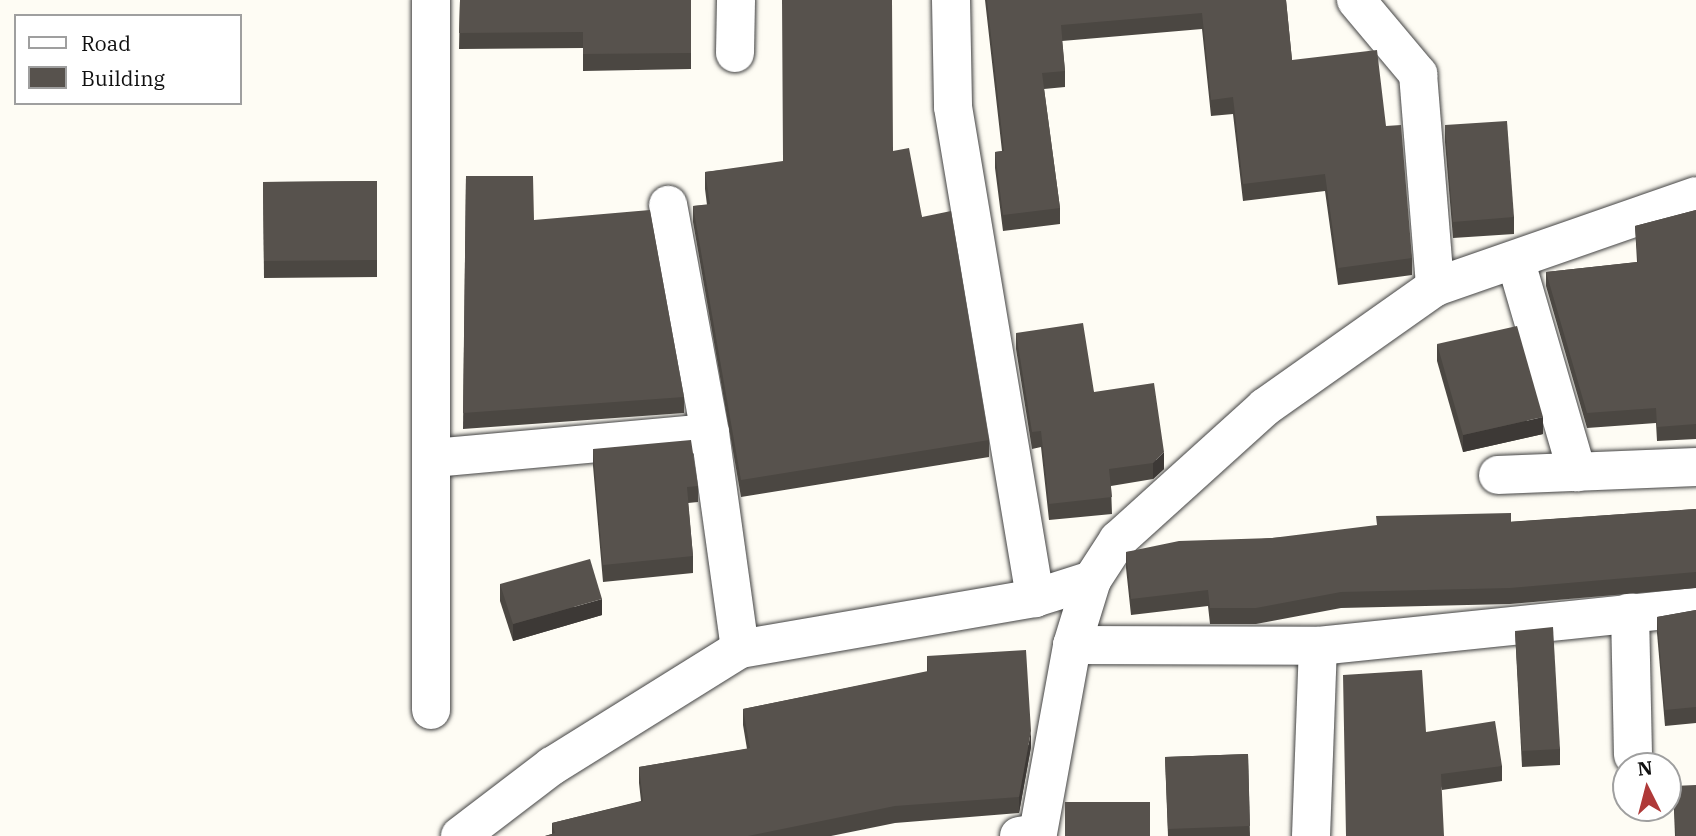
<!DOCTYPE html>
<html>
<head>
<meta charset="utf-8">
<style>
	body { margin:0 }
	#map { position:relative; width:1696px; height:836px; overflow:hidden; background:#fefcf4; font-family:"IBM Plex Serif",serif }
	div>[style] { position:absolute }
	[style*='--x'] { left:calc(var(--x)*1px); top:calc(var(--y)*1px); width:calc(var(--w)*1px); rotate:calc(var(--a)*1deg) }
	.roads { filter:drop-shadow(0 0 2px #434343) drop-shadow(0 0 2px #434343) }
	.minor>* { height:38px; margin:-19px; padding:0 19px; transform-origin:19px; border-radius:19px; background:#fff }
	.wall>* { inset:0; background:#4b4742 }
	.shaded-wall>* { inset:0; background:#3d3936 }
	.building>* { inset:0; background:#57524d }
	span { translate:-50% -50%; white-space:nowrap; text-align:center; line-height:1.15; -webkit-text-stroke:7px #fff; paint-order:stroke }
	.legend { position:absolute; left:14px; top:14px; width:228px; height:91px; box-sizing:border-box; background:#fff; border:2px solid #9f9f9f; margin:0; padding:9px 12px; list-style:none; font-size:21px; color:#101010 }
	.legend li { display:flex; align-items:center; gap:14px; height:35px }
	.legend b { width:35px; border:2px solid #9f9f9f }
	.north { position:absolute; left:1612px; top:752px; width:70px; height:70px; box-sizing:border-box; background:#fff; border:2px solid #9f9f9f; border-radius:50%; rotate:354deg; font-size:19px; font-weight:700; line-height:28px; text-align:center; color:#101010 }
	.north::after { content:''; display:block; margin:auto; width:24px; height:32px; background:#af3938; clip-path:polygon(50% 0,100% 100%,50% 72%,0 100%) }
</style>
</head>
<body>
<div id="map">
	<div class="roads">
		<div class="minor">
			<div style="--x:431;--y:0;--w:710;--a:90"></div>
			<div style="--x:951;--y:0;--w:107;--a:88.9"></div>
			<div style="--x:953;--y:107;--w:498;--a:80.5"></div>
			<div style="--x:1356;--y:0;--w:97;--a:50"></div>
			<div style="--x:1418;--y:74;--w:214;--a:85.4"></div>
			<div style="--x:735;--y:53;--w:53;--a:-88.9"></div>
			<div style="--x:1516;--y:262;--w:219;--a:73.8"></div>
			<div style="--x:710;--y:433;--w:218;--a:82.1"></div>
			<div style="--x:433;--y:458;--w:278;--a:-5.2"></div>
			<div style="--x:710;--y:433;--w:232;--a:-100.4"></div>
			<div style="--x:1498;--y:475;--w:198;--a:-2.3"></div>
			<div style="--x:1630;--y:612;--w:143;--a:88.8"></div>
			<div style="--x:1072;--y:645;--w:246;--a:0.2"></div>
			<div style="--x:1318;--y:646;--w:380;--a:-5.9"></div>
			<div style="--x:460;--y:836;--w:116;--a:-37.3"></div>
			<div style="--x:552;--y:766;--w:221;--a:-31.9"></div>
			<div style="--x:740;--y:649;--w:299;--a:-9.8"></div>
			<div style="--x:1035;--y:598;--w:60;--a:-17.5"></div>
			<div style="--x:1019;--y:836;--w:19;--a:-9"></div>
			<div style="--x:1038;--y:833;--w:191;--a:-79.7"></div>
			<div style="--x:1072;--y:645;--w:68;--a:-72.9"></div>
			<div style="--x:1092;--y:580;--w:48;--a:-57"></div>
			<div style="--x:1118;--y:540;--w:198;--a:-42.1"></div>
			<div style="--x:1265;--y:407;--w:208;--a:-35.2"></div>
			<div style="--x:1435;--y:287;--w:276;--a:-19.2"></div>
			<div style="--x:1311;--y:836;--w:190;--a:-87.9"></div>
		</div>
	</div>
	<div class="wall">
		<div style="clip-path:polygon(460px 0,691px 0,691px 69px,583px 71px,583px 48px,459px 49px)"></div>
		<div style="clip-path:polygon(985px 0,1286px 0,1292px 60px,1386px 126px,1412px 258px,1412px 275px,1338px 285px,1325px 191px,1243px 201px,1233px 114px,1211px 116px,1202px 29px,1062px 41px,1065px 71px,1065px 87px,1044px 89px,1060px 208px,1060px 224px,1003px 231px,995px 168px,995px 152px,1002px 151px)"></div>
		<div style="clip-path:polygon(1445px 125px,1514px 217px,1514px 234px,1453px 238px,1445px 142px)"></div>
		<div style="clip-path:polygon(893px 151px,922px 217px,989px 440px,989px 457px,741px 497px,693px 222px,693px 206px,707px 205px,705px 189px,705px 172px)"></div>
		<div style="clip-path:polygon(466px 176px,534px 220px,684px 397px,684px 413px,463px 429px)"></div>
		<div style="clip-path:polygon(377px 181px,377px 277px,264px 278px,263px 182px)"></div>
		<div style="clip-path:polygon(1696px 210px,1696px 439px,1657px 441px,1656px 423px,1587px 428px,1546px 286px,1546px 272px,1637px 262px,1635px 226px)"></div>
		<div style="clip-path:polygon(1016px 333px,1094px 392px,1164px 469px,1153px 479px,1111px 486px,1112px 514px,1049px 520px,1041px 447px,1032px 449px,1016px 349px)"></div>
		<div style="clip-path:polygon(1437px 344px,1543px 434px,1463px 452px,1437px 361px)"></div>
		<div style="clip-path:polygon(593px 449px,698px 486px,698px 502px,688px 503px,693px 556px,693px 573px,603px 582px,593px 466px)"></div>
		<div style="clip-path:polygon(1696px 509px,1696px 588px,1510px 604px,1341px 608px,1256px 624px,1210px 624px,1208px 606px,1131px 615px,1126px 568px,1126px 552px,1272px 538px)"></div>
		<div style="clip-path:polygon(500px 584px,602px 615px,513px 641px,500px 601px)"></div>
		<div style="clip-path:polygon(1696px 610px,1696px 723px,1665px 726px,1657px 633px,1657px 617px)"></div>
		<div style="clip-path:polygon(1515px 631px,1560px 749px,1560px 765px,1522px 767px)"></div>
		<div style="clip-path:polygon(927px 656px,1031px 747px,1019px 813px,895px 823px,831px 836px,545px 836px,552px 834px,552px 823px,641px 801px,639px 783px,639px 767px,747px 749px,743px 725px,743px 709px,927px 672px)"></div>
		<div style="clip-path:polygon(1426px 732px,1502px 766px,1502px 781px,1442px 790px)"></div>
		<div style="clip-path:polygon(1248px 754px,1250px 836px,1168px 836px,1165px 757px)"></div>
		<div style="clip-path:polygon(1673px 786px,1696px 836px,1675px 836px)"></div>
	</div>
	<div class="shaded-wall">
		<div style="clip-path:polygon(1543px 417px,1543px 434px,1463px 452px,1463px 435px)"></div>
		<div style="clip-path:polygon(1164px 452px,1164px 469px,1153px 479px,1153px 463px)"></div>
		<div style="clip-path:polygon(602px 599px,602px 615px,513px 641px,513px 624px)"></div>
		<div style="clip-path:polygon(1031px 731px,1031px 747px,1019px 813px,1019px 797px)"></div>
	</div>
	<div class="building">
		<div style="clip-path:polygon(460px 0,691px 0,691px 53px,583px 54px,583px 32px,459px 33px)"></div>
		<div style="clip-path:polygon(782px 0,892px 0,893px 151px,909px 148px,922px 217px,951px 211px,989px 440px,741px 480px,693px 206px,710px 204px,705px 172px,783px 161px)"></div>
		<div style="clip-path:polygon(987px 0,1286px 0,1292px 60px,1377px 50px,1386px 126px,1401px 125px,1412px 258px,1338px 268px,1325px 174px,1243px 184px,1233px 97px,1211px 100px,1202px 13px,1061px 25px,1065px 71px,1042px 73px,1060px 208px,1003px 215px,995px 152px,1004px 151px)"></div>
		<div style="clip-path:polygon(1507px 121px,1514px 217px,1453px 222px,1445px 125px)"></div>
		<div style="clip-path:polygon(466px 176px,533px 176px,534px 220px,650px 210px,684px 397px,463px 413px)"></div>
		<div style="clip-path:polygon(377px 181px,377px 260px,264px 261px,263px 182px)"></div>
		<div style="clip-path:polygon(1696px 210px,1696px 424px,1657px 427px,1656px 408px,1587px 413px,1546px 272px,1638px 262px,1635px 226px)"></div>
		<div style="clip-path:polygon(1083px 323px,1094px 392px,1154px 383px,1164px 452px,1153px 463px,1109px 469px,1112px 497px,1049px 504px,1041px 431px,1032px 432px,1016px 333px)"></div>
		<div style="clip-path:polygon(1517px 326px,1543px 417px,1463px 435px,1437px 344px)"></div>
		<div style="clip-path:polygon(691px 440px,698px 486px,687px 487px,693px 556px,603px 565px,593px 449px)"></div>
		<div style="clip-path:polygon(1696px 509px,1696px 572px,1510px 588px,1341px 592px,1256px 608px,1210px 608px,1208px 590px,1131px 599px,1126px 552px,1179px 541px,1272px 538px,1377px 525px,1376px 516px,1511px 513px,1511px 522px)"></div>
		<div style="clip-path:polygon(590px 559px,602px 599px,513px 624px,500px 584px)"></div>
		<div style="clip-path:polygon(1696px 610px,1696px 707px,1665px 710px,1657px 617px)"></div>
		<div style="clip-path:polygon(1553px 627px,1560px 749px,1522px 751px,1515px 631px)"></div>
		<div style="clip-path:polygon(1026px 650px,1031px 731px,1019px 797px,895px 806px,748px 836px,545px 836px,555px 833px,552px 823px,643px 801px,639px 767px,750px 748px,743px 709px,928px 671px,927px 656px)"></div>
		<div style="clip-path:polygon(1422px 670px,1426px 732px,1495px 721px,1502px 766px,1441px 774px,1444px 836px,1346px 836px,1343px 675px)"></div>
		<div style="clip-path:polygon(1248px 754px,1250px 826px,1168px 829px,1165px 757px)"></div>
		<div style="clip-path:polygon(1696px 785px,1696px 836px,1676px 836px,1673px 786px)"></div>
		<div style="clip-path:polygon(1065px 802px,1150px 802px,1150px 836px,1065px 836px)"></div>
	</div>
	<ul class="legend">
	<li><b style="height:9px;background:#fff"></b>Road</li>
	<li><b style="height:19px;background:#57524d"></b>Building</li>
	</ul>
	<div class="north">N</div>
</div>
</body>
</html>
